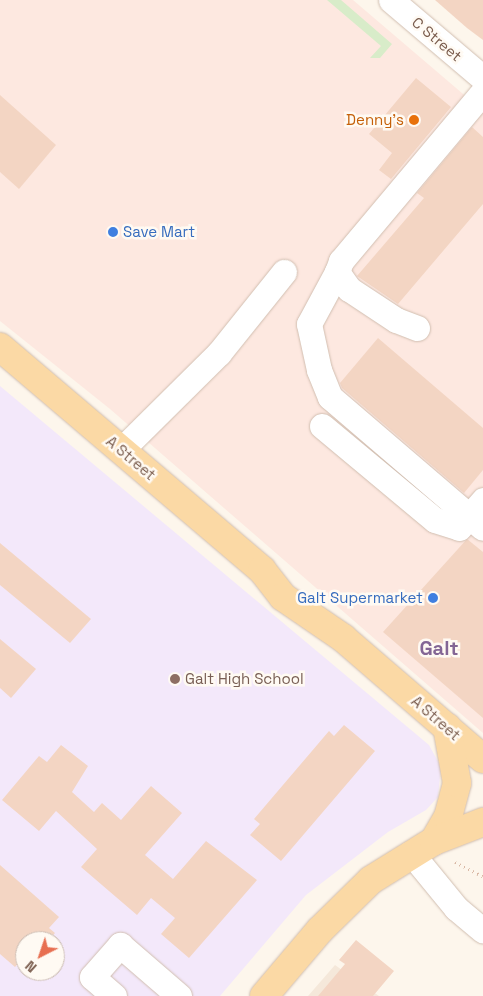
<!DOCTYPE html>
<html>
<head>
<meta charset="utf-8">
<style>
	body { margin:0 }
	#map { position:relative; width:483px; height:996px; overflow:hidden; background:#fdf6ec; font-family:"Space Grotesk",sans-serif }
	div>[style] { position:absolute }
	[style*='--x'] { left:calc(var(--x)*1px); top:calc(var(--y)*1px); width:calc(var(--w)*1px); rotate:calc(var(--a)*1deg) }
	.residential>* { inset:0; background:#f5e8da }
	.commercial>* { inset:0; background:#fde8e0 }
	.education>* { inset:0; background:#f3e8fa }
	.green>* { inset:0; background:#d8ecc9 }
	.building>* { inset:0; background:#f3d5c3 }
	.path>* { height:3px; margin-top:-1.5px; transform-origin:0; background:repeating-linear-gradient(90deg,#d9b8a5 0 1px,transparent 0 5px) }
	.roads { filter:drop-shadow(0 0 1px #d1beb0) drop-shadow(0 0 1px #d1beb0) }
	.minor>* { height:25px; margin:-12.5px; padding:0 12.5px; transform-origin:12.5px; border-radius:12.5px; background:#fff }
	.major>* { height:28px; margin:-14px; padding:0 14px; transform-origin:14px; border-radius:14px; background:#fbd9a5 }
	.dots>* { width:14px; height:14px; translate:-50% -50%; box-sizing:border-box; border:2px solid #fffaf3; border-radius:50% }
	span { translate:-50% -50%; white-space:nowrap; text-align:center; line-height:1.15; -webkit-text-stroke:5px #fffaf3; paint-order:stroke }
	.street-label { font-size:15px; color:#7a5c4d }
	.food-label { font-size:15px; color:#c56008 }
	.right { translate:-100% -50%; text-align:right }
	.shop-label { font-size:15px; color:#366cbe }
	.left { translate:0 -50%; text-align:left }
	.education-label { font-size:15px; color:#785e54 }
	.district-label { font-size:20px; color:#846695; font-weight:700 }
	.north { position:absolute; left:15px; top:931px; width:50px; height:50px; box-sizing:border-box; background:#fffaf3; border:1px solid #cabbb1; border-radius:50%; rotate:221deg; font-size:14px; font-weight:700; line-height:20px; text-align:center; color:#7a5c4d }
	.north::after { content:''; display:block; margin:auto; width:18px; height:22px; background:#e76f51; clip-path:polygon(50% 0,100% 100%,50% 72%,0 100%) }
</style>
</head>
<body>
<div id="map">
	<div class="residential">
		<div style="clip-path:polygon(335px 965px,379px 996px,308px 996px)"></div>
	</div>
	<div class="commercial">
		<div style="clip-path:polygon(0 0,353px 0,483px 111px,483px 733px,110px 409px,0 321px)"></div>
	</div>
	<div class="education">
		<div style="clip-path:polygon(evenodd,0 386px,429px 745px,441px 767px,438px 797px,426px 810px,388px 832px,306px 895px,220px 996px,0 996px,0 386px,25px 941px,55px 941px,55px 971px,25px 971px,25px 941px)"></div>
	</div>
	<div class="green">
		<div style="clip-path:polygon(327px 0,341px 0,392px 44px,380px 58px,370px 58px,381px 46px)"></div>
	</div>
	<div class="building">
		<div style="clip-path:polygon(435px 0,483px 0,483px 40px,467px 28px)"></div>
		<div style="clip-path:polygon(416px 78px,451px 107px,391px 179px,379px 170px,392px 153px,369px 134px)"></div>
		<div style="clip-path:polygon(0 95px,56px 145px,19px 189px,0 172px)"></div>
		<div style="clip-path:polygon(472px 127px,483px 137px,483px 204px,398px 304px,357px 276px,424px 198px,417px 193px)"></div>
		<div style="clip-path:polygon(378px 338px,483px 428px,483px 470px,464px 493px,342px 388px,340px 383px)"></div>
		<div style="clip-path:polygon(467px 539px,483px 552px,483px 718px,383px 632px)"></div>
		<div style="clip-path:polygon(0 543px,91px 619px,70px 643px,0 585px)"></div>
		<div style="clip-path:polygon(0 639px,36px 669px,11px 698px,0 688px)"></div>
		<div style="clip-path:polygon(344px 725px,375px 751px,281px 861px,250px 835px,260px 824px,254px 819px,329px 731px,334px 736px)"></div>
		<div style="clip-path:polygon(61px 745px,88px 766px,72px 792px,94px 812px,102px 803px,121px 820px,151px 786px,182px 813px,145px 855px,173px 879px,206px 841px,257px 880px,189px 958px,161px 934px,175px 918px,151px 898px,137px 915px,81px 867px,97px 849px,56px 811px,39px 831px,2px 800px,39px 756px,47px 762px)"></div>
		<div style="clip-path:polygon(0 865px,59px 917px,49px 928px,55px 933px,48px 941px,25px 941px,25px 956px,15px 967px,0 954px)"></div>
		<div style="clip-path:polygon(356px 940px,394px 971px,373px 996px,318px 996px,345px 964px,339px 960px)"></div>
	</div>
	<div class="path">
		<div style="--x:455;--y:862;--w:31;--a:27"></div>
	</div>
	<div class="roads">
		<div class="minor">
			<div style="--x:391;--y:0;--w:121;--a:40.3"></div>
			<div style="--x:337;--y:272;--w:59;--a:118.3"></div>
			<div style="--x:309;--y:324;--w:47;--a:77.7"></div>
			<div style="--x:319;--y:370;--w:29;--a:68"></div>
			<div style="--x:330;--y:397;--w:201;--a:40.6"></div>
			<div style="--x:417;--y:328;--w:22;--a:-159"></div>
			<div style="--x:396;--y:320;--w:56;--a:-146.6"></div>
			<div style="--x:349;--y:289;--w:21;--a:-125"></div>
			<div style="--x:337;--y:272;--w:12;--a:-70"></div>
			<div style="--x:341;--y:261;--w:221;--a:-50"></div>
			<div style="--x:322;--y:426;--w:147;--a:39.8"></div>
			<div style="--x:435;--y:520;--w:25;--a:18"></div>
			<div style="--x:459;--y:528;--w:37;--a:-49"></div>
			<div style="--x:121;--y:450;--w:138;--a:-44.7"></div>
			<div style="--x:219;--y:353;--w:104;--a:-51.3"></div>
			<div style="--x:411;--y:853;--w:71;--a:50.7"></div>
			<div style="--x:456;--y:908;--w:35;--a:40"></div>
			<div style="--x:114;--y:996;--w:29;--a:-139"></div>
			<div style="--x:92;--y:977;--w:43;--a:-48.8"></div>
			<div style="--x:120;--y:945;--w:78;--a:40.8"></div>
		</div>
		<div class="major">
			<div style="--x:0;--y:347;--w:344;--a:40.4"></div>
			<div style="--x:262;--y:570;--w:34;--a:52"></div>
			<div style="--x:283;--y:597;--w:73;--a:34.3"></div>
			<div style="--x:343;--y:638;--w:185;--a:40.8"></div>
			<div style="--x:434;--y:841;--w:28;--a:-60"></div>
			<div style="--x:448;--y:817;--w:35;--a:-75"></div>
			<div style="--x:457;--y:783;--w:57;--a:-100.1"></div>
			<div style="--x:264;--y:996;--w:87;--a:-49.7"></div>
			<div style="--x:320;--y:930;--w:71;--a:-44.4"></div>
			<div style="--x:371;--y:880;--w:74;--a:-31.8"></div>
			<div style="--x:434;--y:841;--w:53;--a:-21.2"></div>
		</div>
	</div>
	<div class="dots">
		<div style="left:414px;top:120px;background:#e8710a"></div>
		<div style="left:113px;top:232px;background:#3f7fe0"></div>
		<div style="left:433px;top:598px;background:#3f7fe0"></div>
		<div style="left:175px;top:679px;background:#8d6e63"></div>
	</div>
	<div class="street-label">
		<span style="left:437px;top:39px;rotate:40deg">C Street</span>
		<span style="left:131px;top:458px;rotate:40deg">A Street</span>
		<span style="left:436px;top:718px;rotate:41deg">A Street</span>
	</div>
	<div class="food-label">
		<span class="right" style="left:404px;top:120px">Denny's</span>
	</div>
	<div class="shop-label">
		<span class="left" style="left:123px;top:232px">Save Mart</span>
		<span class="right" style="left:423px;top:598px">Galt Supermarket</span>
	</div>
	<div class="education-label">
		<span class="left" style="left:185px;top:679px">Galt High School</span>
	</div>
	<div class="district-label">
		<span style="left:439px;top:648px">Galt</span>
	</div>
	<div class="north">N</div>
</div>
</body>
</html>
